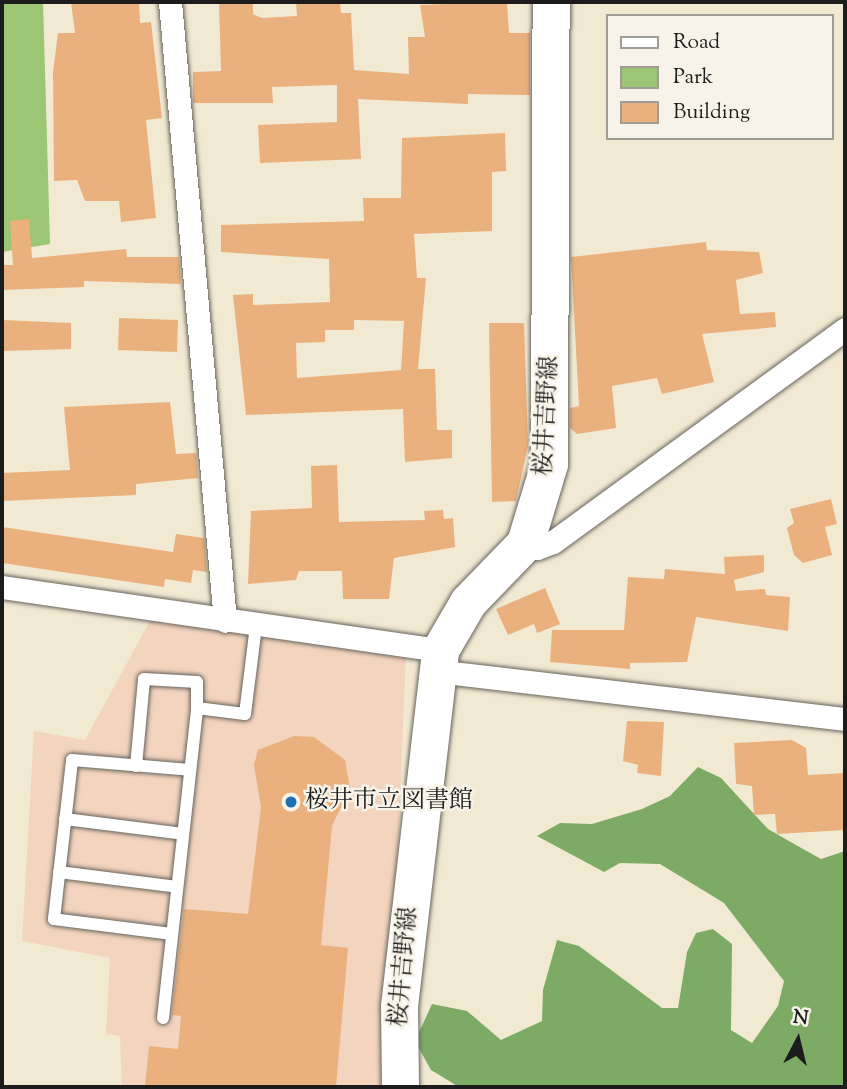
<!DOCTYPE html>
<html>
<head>
<meta charset="utf-8">
<style>
	body { margin:0 }
	#map { position:relative; width:847px; height:1089px; overflow:hidden; background:#f2e9d3; font-family:"Sorts Mill Goudy","Noto Serif JP",serif }
	div>[style] { position:absolute }
	[style*='--x'] { left:calc(var(--x)*1px); top:calc(var(--y)*1px); width:calc(var(--w)*1px); rotate:calc(var(--a)*1deg) }
	.built>* { inset:0; background:#f3d4bf }
	.green>* { inset:0; background:#9cc673 }
	.forest>* { inset:0; background:#7dab65 }
	.building>* { inset:0; background:#eab17e }
	.roads { filter:drop-shadow(0 0 2px #67645c) drop-shadow(0 0 2px #67645c) }
	.service>* { height:12px; margin:-6px; padding:0 6px; transform-origin:6px; border-radius:6px; background:#fff }
	.minor>* { height:23px; margin:-11.5px; padding:0 11.5px; transform-origin:11.5px; border-radius:11.5px; background:#fff }
	.primary>* { height:37px; margin:-18.5px; padding:0 18.5px; transform-origin:18.5px; border-radius:18.5px; background:#fff }
	.dots>* { width:19px; height:19px; translate:-50% -50%; box-sizing:border-box; border:4px solid #f7f3e8; border-radius:50% }
	span { translate:-50% -50%; white-space:nowrap; text-align:center; line-height:1.15; -webkit-text-stroke:5px #f7f3e8; paint-order:stroke }
	.street-label { font-size:24px; color:#1c1c1c }
	.poi-label { font-size:24px; color:#1c1c1c }
	.left { translate:0 -50%; text-align:left }
	.frame { position:absolute; inset:0; border:4px solid #1c1c1c; pointer-events:none }
	.legend { position:absolute; left:606px; top:14px; width:228px; height:126px; box-sizing:border-box; background:#f7f3e8; border:2px solid #9f9d96; margin:0; padding:9px 12px; list-style:none; font-size:21px; color:#1c1c1c }
	.legend li { display:flex; align-items:center; gap:14px; height:35px }
	.legend b { width:35px; border:2px solid #9f9d96 }
	.north { position:absolute; left:763px; top:1005px; width:70px; height:70px; -webkit-text-stroke:5px #f7f3e8; paint-order:stroke; rotate:7deg; font-size:19px; font-weight:700; line-height:28px; text-align:center; color:#1c1c1c }
	.north::after { content:''; display:block; margin:auto; width:24px; height:32px; background:#1c1c1c; clip-path:polygon(50% 0,100% 100%,50% 72%,0 100%) }
</style>
</head>
<body>
<div id="map">
	<div class="built">
		<div style="clip-path:polygon(151px 619px,406px 655px,388px 1087px,122px 1087px,120px 1036px,106px 1034px,110px 958px,22px 941px,34px 731px,85px 740px)"></div>
	</div>
	<div class="green">
		<div style="clip-path:polygon(2px 2px,43px 2px,50px 244px,2px 252px)"></div>
	</div>
	<div class="forest">
		<div style="clip-path:polygon(698px 767px,721px 778px,768px 829px,803px 849px,821px 859px,845px 851px,845px 1087px,459px 1087px,431px 1070px,415px 1041px,432px 1004px,467px 1011px,501px 1040px,542px 1021px,543px 990px,557px 940px,579px 946px,662px 1008px,678px 1008px,687px 952px,696px 933px,713px 929px,732px 944px,731px 1030px,752px 1043px,778px 1006px,784px 981px,724px 903px,660px 864px,620px 863px,604px 872px,537px 836px,560px 823px,592px 824px,642px 809px,670px 796px)"></div>
	</div>
	<div class="building">
		<div style="clip-path:polygon(71px 2px,139px 2px,140px 23px,151px 22px,162px 118px,146px 120px,156px 218px,121px 222px,119px 201px,85px 201px,77px 180px,54px 181px,53px 72px,58px 33px,75px 33px)"></div>
		<div style="clip-path:polygon(219px 2px,253px 2px,253px 14px,262px 18px,297px 16px,296px 2px,340px 2px,341px 13px,351px 13px,354px 70px,409px 74px,408px 37px,425px 37px,420px 5px,507px 2px,509px 33px,530px 33px,530px 95px,468px 94px,468px 104px,358px 99px,361px 159px,260px 163px,258px 125px,337px 122px,337px 85px,272px 87px,273px 103px,193px 103px,193px 72px,221px 71px)"></div>
		<div style="clip-path:polygon(evenodd,505px 133px,506px 171px,492px 172px,492px 231px,414px 234px,417px 278px,426px 278px,418px 369px,435px 369px,437px 430px,452px 430px,452px 458px,405px 462px,403px 409px,246px 415px,233px 295px,253px 294px,253px 305px,330px 302px,329px 259px,221px 252px,221px 225px,364px 221px,363px 198px,401px 198px,402px 138px,505px 133px,354px 320px,404px 321px,401px 370px,297px 378px,296px 343px,325px 342px,325px 330px,354px 330px,354px 320px)"></div>
		<div style="clip-path:polygon(29px 219px,32px 258px,126px 249px,127px 257px,179px 257px,181px 284px,84px 281px,84px 287px,2px 290px,2px 265px,13px 265px,10px 221px)"></div>
		<div style="clip-path:polygon(706px 242px,707px 250px,759px 252px,763px 273px,736px 280px,740px 314px,775px 312px,776px 327px,702px 334px,714px 382px,662px 394px,657px 378px,612px 386px,616px 428px,577px 434px,570px 428px,570px 408px,579px 406px,571px 257px)"></div>
		<div style="clip-path:polygon(119px 318px,178px 320px,177px 352px,118px 350px)"></div>
		<div style="clip-path:polygon(2px 320px,71px 323px,71px 349px,2px 351px)"></div>
		<div style="clip-path:polygon(489px 323px,524px 323px,528px 446px,516px 501px,492px 502px)"></div>
		<div style="clip-path:polygon(170px 402px,176px 454px,196px 453px,198px 478px,136px 484px,136px 495px,2px 501px,2px 473px,70px 470px,64px 407px)"></div>
		<div style="clip-path:polygon(337px 465px,339px 522px,425px 520px,424px 511px,443px 510px,444px 519px,453px 518px,455px 547px,394px 558px,389px 599px,343px 599px,342px 571px,299px 571px,296px 580px,248px 584px,251px 511px,312px 508px,311px 466px)"></div>
		<div style="clip-path:polygon(831px 499px,837px 524px,825px 527px,832px 555px,803px 563px,794px 555px,787px 528px,794px 523px,790px 509px)"></div>
		<div style="clip-path:polygon(2px 527px,173px 552px,176px 534px,204px 538px,207px 572px,193px 570px,191px 583px,165px 579px,164px 587px,2px 563px)"></div>
		<div style="clip-path:polygon(764px 555px,764px 572px,734px 580px,736px 591px,765px 589px,766px 595px,790px 597px,788px 631px,696px 617px,687px 662px,630px 663px,630px 669px,550px 662px,552px 630px,624px 630px,628px 577px,664px 579px,665px 569px,725px 574px,724px 557px)"></div>
		<div style="clip-path:polygon(545px 588px,560px 624px,537px 633px,534px 624px,508px 635px,496px 609px)"></div>
		<div style="clip-path:polygon(627px 721px,664px 722px,661px 776px,637px 773px,638px 765px,623px 761px)"></div>
		<div style="clip-path:polygon(294px 736px,314px 737px,345px 760px,350px 788px,332px 826px,321px 945px,348px 948px,336px 1087px,145px 1087px,149px 1046px,178px 1049px,181px 1016px,172px 1015px,184px 909px,248px 914px,261px 807px,254px 765px,258px 750px)"></div>
		<div style="clip-path:polygon(792px 740px,806px 748px,808px 775px,845px 773px,845px 830px,777px 834px,775px 814px,754px 815px,752px 786px,736px 784px,734px 743px)"></div>
	</div>
	<div class="roads">
		<div class="service">
			<div style="--x:136;--y:766;--w:87;--a:-84.7"></div>
			<div style="--x:144;--y:679;--w:53;--a:3.2"></div>
			<div style="--x:197;--y:682;--w:26;--a:90"></div>
			<div style="--x:65;--y:819;--w:119;--a:7.2"></div>
			<div style="--x:59;--y:872;--w:119;--a:7.2"></div>
			<div style="--x:172;--y:934;--w:119;--a:-172.8"></div>
			<div style="--x:54;--y:919;--w:160;--a:-83.5"></div>
			<div style="--x:72;--y:760;--w:118;--a:4.8"></div>
			<div style="--x:163;--y:1018;--w:312;--a:-83.7"></div>
			<div style="--x:197;--y:708;--w:48;--a:7.1"></div>
			<div style="--x:245;--y:714;--w:89;--a:-82.9"></div>
		</div>
		<div class="minor">
			<div style="--x:170;--y:2;--w:621;--a:84.92"></div>
			<div style="--x:525;--y:543;--w:13;--a:23"></div>
			<div style="--x:537;--y:548;--w:17;--a:-21"></div>
			<div style="--x:553;--y:542;--w:361;--a:-36.1"></div>
			<div style="--x:2;--y:587;--w:443;--a:8.2"></div>
			<div style="--x:436;--y:671;--w:412;--a:6.7"></div>
		</div>
		<div class="primary">
			<div style="--x:400;--y:1087;--w:81;--a:-90.7"></div>
			<div style="--x:399;--y:1006;--w:358;--a:-83.4"></div>
			<div style="--x:440;--y:650;--w:56;--a:-59.7"></div>
			<div style="--x:468;--y:602;--w:82;--a:-46"></div>
			<div style="--x:525;--y:543;--w:83;--a:-73.1"></div>
			<div style="--x:549;--y:464;--w:462;--a:-89.8"></div>
		</div>
	</div>
	<div class="dots">
		<div style="left:291px;top:802px;background:#1f6fb2"></div>
	</div>
	<div class="street-label">
		<span style="left:548px;top:416px;rotate:-87deg">桜井吉野線</span>
		<span style="left:405px;top:967px;rotate:-85deg">桜井吉野線</span>
	</div>
	<div class="poi-label">
		<span class="left" style="left:305px;top:802px">桜井市立図書館</span>
	</div>
	<div class="frame"></div>
	<ul class="legend">
	<li><b style="height:9px;background:#fff"></b>Road</li>
	<li><b style="height:19px;background:#9cc673"></b>Park</li>
	<li><b style="height:19px;background:#eab17e"></b>Building</li>
	</ul>
	<div class="north">N</div>
</div>
</body>
</html>
